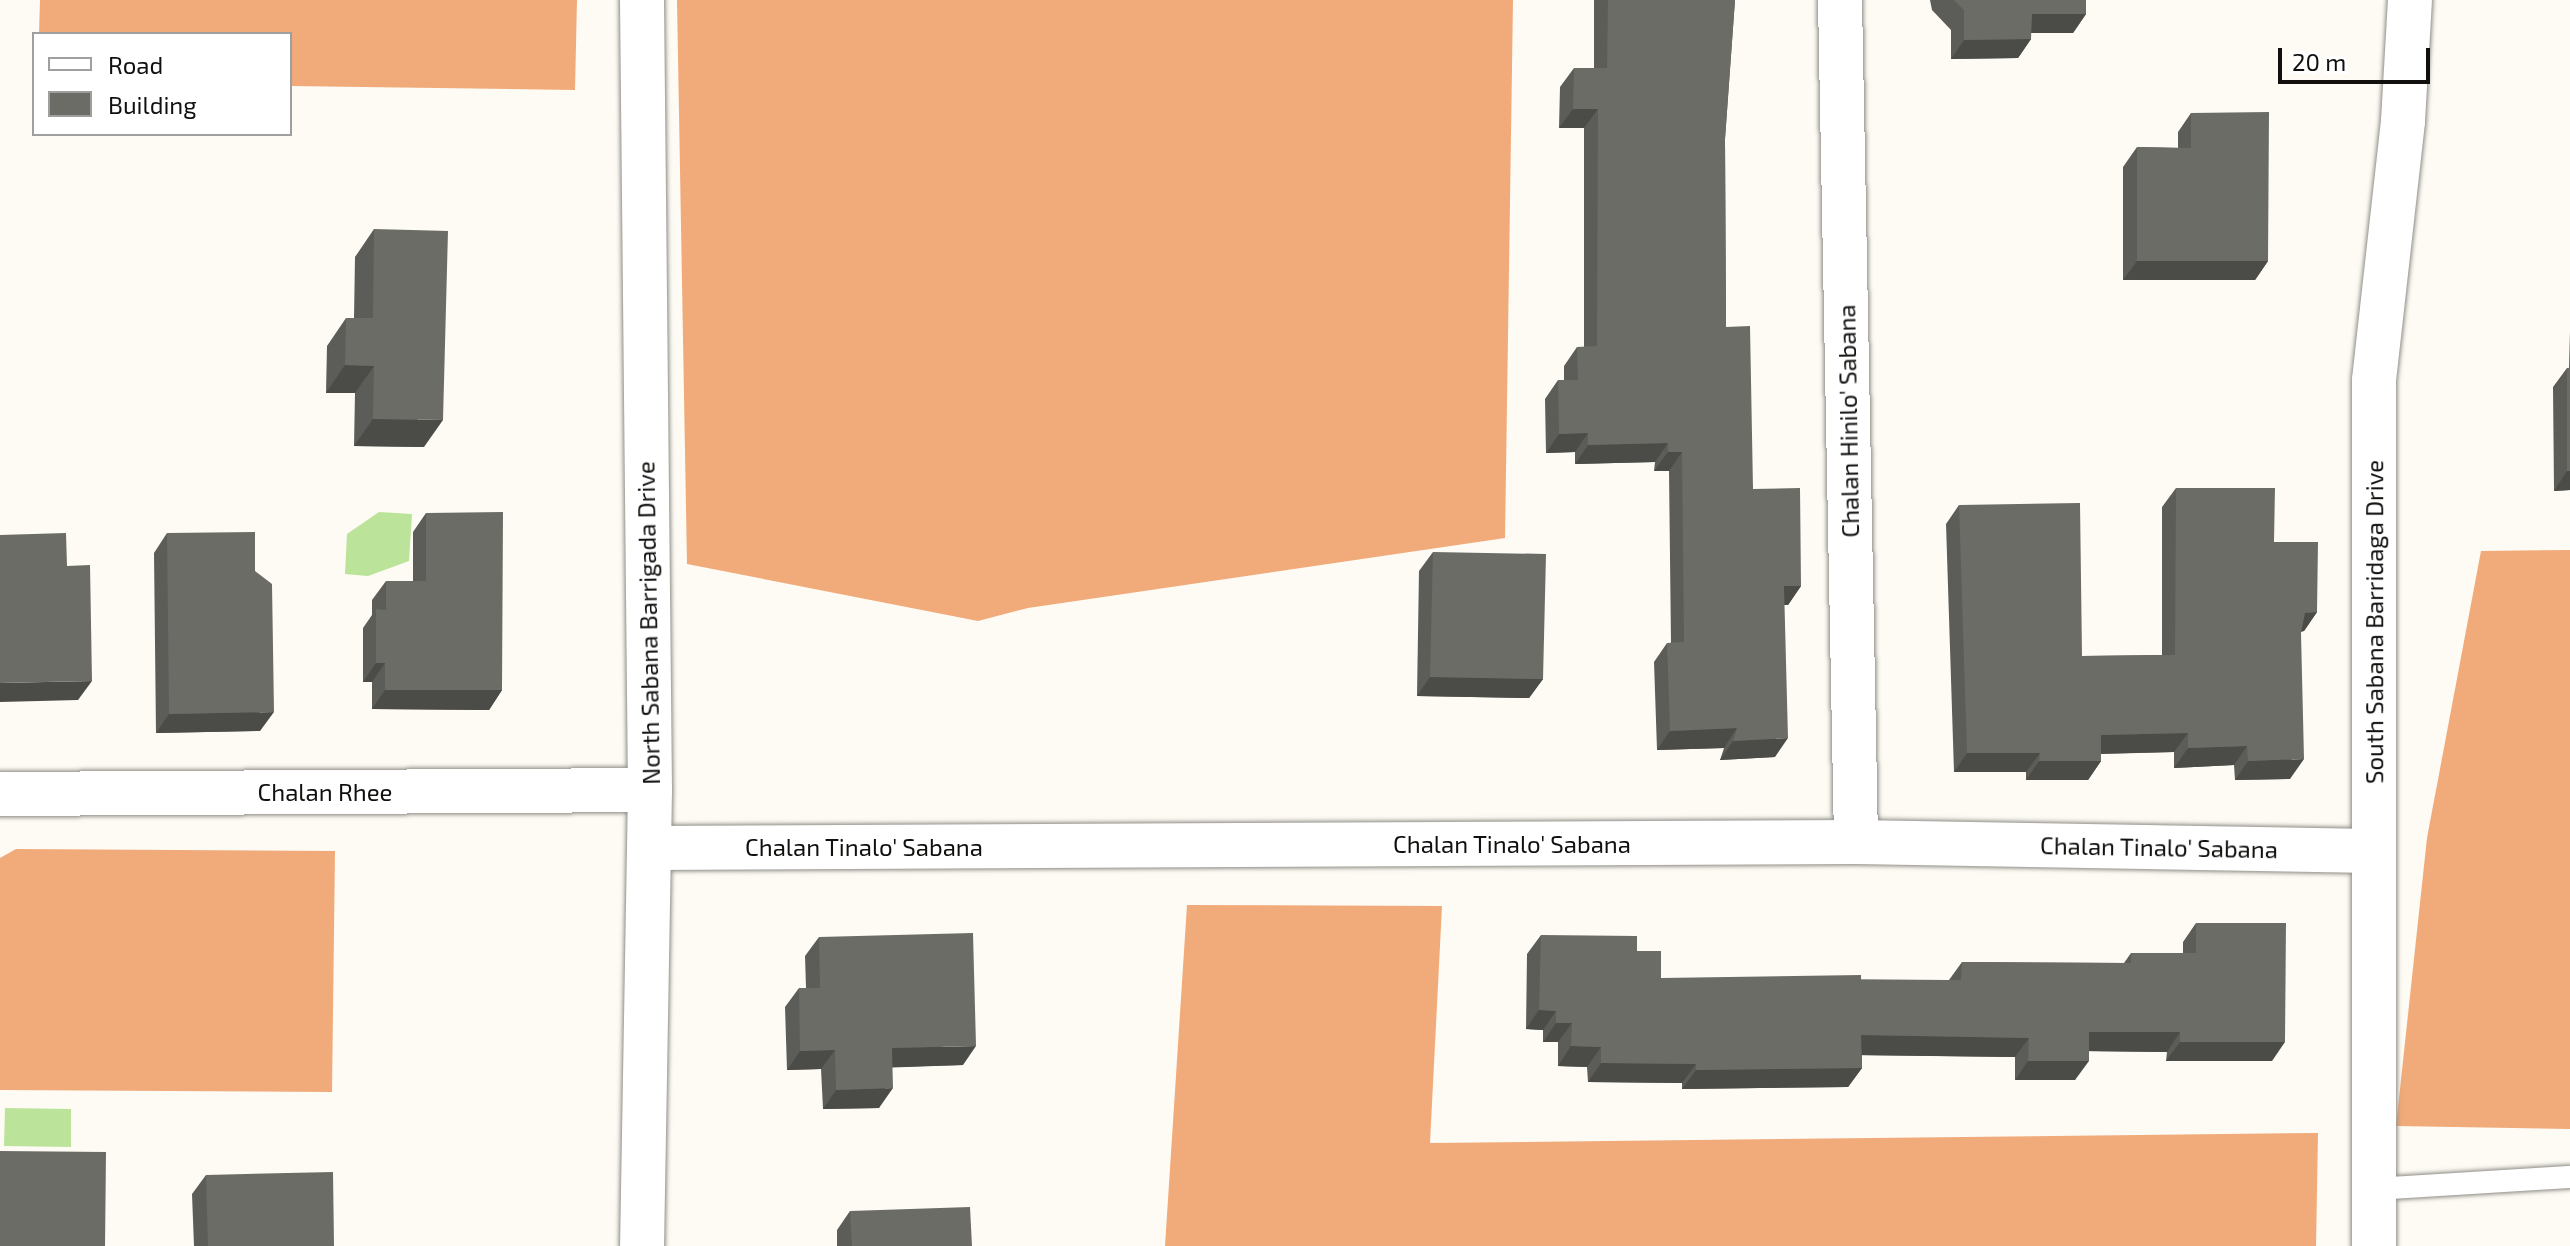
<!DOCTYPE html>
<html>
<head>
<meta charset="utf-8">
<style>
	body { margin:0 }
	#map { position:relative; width:2570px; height:1246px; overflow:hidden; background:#fdfbf4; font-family:"Exo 2",sans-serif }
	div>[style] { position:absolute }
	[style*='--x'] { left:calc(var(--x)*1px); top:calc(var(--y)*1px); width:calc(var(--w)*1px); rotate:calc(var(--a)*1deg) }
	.forest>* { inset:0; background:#f1aa7a }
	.water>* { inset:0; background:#bbe39a }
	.roads { filter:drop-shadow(0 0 2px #908e88) drop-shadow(0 0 2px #908e88) }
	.service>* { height:22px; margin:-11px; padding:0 11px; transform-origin:11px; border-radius:11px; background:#fff }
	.minor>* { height:44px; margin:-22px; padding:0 22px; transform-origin:22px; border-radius:22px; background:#fff }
	.secondary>* { height:44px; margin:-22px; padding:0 22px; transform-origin:22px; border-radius:22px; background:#fff }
	.wall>* { inset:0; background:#5c5d58 }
	.shaded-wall>* { inset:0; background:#4b4c47 }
	.building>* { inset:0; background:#6b6c66 }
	span { translate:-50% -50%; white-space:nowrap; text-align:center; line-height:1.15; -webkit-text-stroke:7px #fff; paint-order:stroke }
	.street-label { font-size:24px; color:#11100e }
	.legend { position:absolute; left:32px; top:32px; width:260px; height:104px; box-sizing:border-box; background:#fff; border:2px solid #a09f9f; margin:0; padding:10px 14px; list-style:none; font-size:24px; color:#11100e }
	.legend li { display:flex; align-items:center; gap:16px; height:40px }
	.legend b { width:40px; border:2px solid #a09f9f }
	.scale { position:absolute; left:2278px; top:48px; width:152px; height:36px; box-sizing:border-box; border:4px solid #11100e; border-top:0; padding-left:10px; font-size:24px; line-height:28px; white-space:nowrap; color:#11100e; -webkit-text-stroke:6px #fff; paint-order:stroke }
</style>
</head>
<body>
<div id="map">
	<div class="forest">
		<div style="clip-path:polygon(40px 0,577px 0,575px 90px,290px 86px,290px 34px,39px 34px)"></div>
		<div style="clip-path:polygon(677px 0,1513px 0,1505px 538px,1028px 608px,978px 621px,687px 564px)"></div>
		<div style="clip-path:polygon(2570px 550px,2570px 1129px,2396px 1126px,2427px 838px,2481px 551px)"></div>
		<div style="clip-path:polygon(16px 849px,335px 851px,332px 1092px,0 1090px,0 858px)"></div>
		<div style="clip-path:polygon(1187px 905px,1442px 906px,1430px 1143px,2318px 1133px,2316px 1246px,1165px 1246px)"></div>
	</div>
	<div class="water">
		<div style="clip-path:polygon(379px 512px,412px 514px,409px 561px,368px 576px,345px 574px,347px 534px)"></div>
		<div style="clip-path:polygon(5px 1108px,71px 1109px,71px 1147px,4px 1146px)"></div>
	</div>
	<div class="roads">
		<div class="service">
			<div style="--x:2373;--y:1189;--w:197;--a:-3.5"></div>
		</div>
		<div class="minor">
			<div style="--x:1840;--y:0;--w:842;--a:88.91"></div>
			<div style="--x:0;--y:794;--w:650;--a:-0.35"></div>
			<div style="--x:650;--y:848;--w:1206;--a:-0.29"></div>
			<div style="--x:1856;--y:842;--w:517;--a:1"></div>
		</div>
		<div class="secondary">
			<div style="--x:642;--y:0;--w:790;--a:89.42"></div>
			<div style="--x:650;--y:790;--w:456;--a:91"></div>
			<div style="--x:2374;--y:1246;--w:866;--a:-90"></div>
			<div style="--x:2374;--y:380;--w:261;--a:-83.6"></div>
			<div style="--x:2403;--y:121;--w:121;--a:-86.7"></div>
		</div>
	</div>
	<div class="wall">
		<div style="clip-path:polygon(1594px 0,1735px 0,1725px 139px,1726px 327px,1753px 489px,1801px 586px,1788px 605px,1784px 605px,1775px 757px,1720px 760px,1724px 748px,1657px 750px,1654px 662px,1667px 643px,1671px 643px,1669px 471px,1654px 471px,1655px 462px,1575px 464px,1575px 452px,1546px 453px,1545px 399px,1558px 380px,1564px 380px,1564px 366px,1577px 347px,1584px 347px,1584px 128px,1559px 128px,1560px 87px,1574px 68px,1594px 68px)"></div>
		<div style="clip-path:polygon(1930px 0,2086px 0,2086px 14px,2073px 33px,2031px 33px,2031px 39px,2018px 58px,1951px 59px,1951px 30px,1932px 10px)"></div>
		<div style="clip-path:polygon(2191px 113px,2268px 261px,2255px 280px,2123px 280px,2123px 167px,2137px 147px,2178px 148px,2178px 132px)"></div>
		<div style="clip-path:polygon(374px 229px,424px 447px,354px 446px,355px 393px,326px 393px,327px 346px,346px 318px,354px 318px,355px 257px)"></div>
		<div style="clip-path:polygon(2570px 331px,2570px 490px,2554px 491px,2553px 387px,2567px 368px,2569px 368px)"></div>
		<div style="clip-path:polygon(2176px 488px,2274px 542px,2317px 612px,2304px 631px,2301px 632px,2290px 779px,2235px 780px,2234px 765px,2174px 768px,2174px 752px,2101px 754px,2101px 761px,2088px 780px,2026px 780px,2026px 772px,1954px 772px,1946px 524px,1959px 505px,2082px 656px,2162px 655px,2162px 507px)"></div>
		<div style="clip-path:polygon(426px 513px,502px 690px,489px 710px,372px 709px,372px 682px,363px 682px,363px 628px,372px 615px,372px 600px,386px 581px,413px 581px,413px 532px)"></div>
		<div style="clip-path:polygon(167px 533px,255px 571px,260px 731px,156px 733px,154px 553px)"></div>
		<div style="clip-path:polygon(1433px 552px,1543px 679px,1529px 698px,1417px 696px,1419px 571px)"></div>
		<div style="clip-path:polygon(2196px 923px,2272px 1061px,2166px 1061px,2167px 1052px,2089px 1051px,2075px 1080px,2015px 1080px,2015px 1057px,1862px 1055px,1862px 1068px,1848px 1087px,1682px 1089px,1682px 1083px,1588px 1082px,1587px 1067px,1558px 1066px,1558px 1042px,1543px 1042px,1543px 1030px,1526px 1029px,1527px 954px,1541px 935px,1637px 951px,1661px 978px,1949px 980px,1962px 962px,2124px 963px,2131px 953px,2183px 953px,2183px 942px)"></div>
		<div style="clip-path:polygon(819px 937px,963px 1065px,892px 1067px,879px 1108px,823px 1109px,821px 1069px,787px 1070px,785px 1007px,799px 988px,806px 988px,805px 956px)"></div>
		<div style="clip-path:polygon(206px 1175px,334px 1246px,194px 1246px,192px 1194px)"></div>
		<div style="clip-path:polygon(850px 1211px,972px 1246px,837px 1246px,837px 1230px)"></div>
	</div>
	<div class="shaded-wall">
		<div style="clip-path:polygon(2032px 14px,2086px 14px,2073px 33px,2018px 33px)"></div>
		<div style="clip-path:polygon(2031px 39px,2018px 58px,1951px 59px,1964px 40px)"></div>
		<div style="clip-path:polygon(1573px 109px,1598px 109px,1584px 128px,1559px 128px)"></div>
		<div style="clip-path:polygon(2137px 261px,2268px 261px,2255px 280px,2123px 280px)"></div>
		<div style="clip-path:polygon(345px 365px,374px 366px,355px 393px,326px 393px)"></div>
		<div style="clip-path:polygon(373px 419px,443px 420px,424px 447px,354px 446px)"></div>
		<div style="clip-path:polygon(1588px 433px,1575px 452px,1546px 453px,1559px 434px)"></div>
		<div style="clip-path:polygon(1668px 443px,1655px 462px,1575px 464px,1588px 445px)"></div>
		<div style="clip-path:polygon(1668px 452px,1682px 452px,1669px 471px,1654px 471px)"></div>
		<div style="clip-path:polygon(2567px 471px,2570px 471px,2570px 490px,2554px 491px)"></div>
		<div style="clip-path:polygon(1784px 586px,1801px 586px,1788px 605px,1770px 605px)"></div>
		<div style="clip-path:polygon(2317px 612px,2304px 631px,2292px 632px,2305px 613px)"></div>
		<div style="clip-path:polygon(376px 663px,385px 663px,372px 682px,363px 682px)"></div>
		<div style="clip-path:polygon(1430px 677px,1543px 679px,1529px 698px,1417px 696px)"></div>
		<div style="clip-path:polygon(92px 681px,78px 700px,0 702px,0 683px)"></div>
		<div style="clip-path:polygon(385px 690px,502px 690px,489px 710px,372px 709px)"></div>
		<div style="clip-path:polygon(274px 712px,260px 731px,156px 733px,169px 714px)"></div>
		<div style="clip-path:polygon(1737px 728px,1724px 748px,1657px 750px,1670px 731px)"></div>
		<div style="clip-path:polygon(2188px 733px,2174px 752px,2088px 754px,2101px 735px)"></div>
		<div style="clip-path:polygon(1788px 738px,1775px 757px,1720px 760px,1733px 741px)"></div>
		<div style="clip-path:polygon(2247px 746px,2234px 765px,2174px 768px,2188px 748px)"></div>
		<div style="clip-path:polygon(1967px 753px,2040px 753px,2026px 772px,1954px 772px)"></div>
		<div style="clip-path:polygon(2304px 759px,2290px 779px,2235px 780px,2248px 761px)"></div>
		<div style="clip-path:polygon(2039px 761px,2101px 761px,2088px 780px,2026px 780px)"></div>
		<div style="clip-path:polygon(1539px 1010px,1556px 1011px,1543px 1030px,1526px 1029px)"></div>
		<div style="clip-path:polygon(1556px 1023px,1572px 1023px,1558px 1042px,1543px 1042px)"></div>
		<div style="clip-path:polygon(2089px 1032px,2180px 1032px,2167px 1052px,2076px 1051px)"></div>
		<div style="clip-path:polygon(1861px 1035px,2029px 1038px,2015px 1057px,1848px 1055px)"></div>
		<div style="clip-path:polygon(2180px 1042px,2285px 1042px,2272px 1061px,2166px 1061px)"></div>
		<div style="clip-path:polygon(976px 1046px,963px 1065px,878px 1068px,892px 1048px)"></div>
		<div style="clip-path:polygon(1571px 1046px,1601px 1047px,1587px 1067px,1558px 1066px)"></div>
		<div style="clip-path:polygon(835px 1050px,821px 1069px,787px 1070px,800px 1051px)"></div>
		<div style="clip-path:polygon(2028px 1061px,2089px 1061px,2075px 1080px,2015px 1080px)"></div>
		<div style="clip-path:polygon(1601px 1063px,1696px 1064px,1682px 1083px,1588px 1082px)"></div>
		<div style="clip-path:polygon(1862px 1068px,1848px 1087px,1682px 1089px,1696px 1070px)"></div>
		<div style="clip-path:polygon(893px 1088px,879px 1108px,823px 1109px,836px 1090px)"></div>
	</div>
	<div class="building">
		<div style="clip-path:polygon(1608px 0,1735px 0,1725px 139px,1726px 327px,1750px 326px,1753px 489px,1800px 488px,1801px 586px,1784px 586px,1788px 738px,1733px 741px,1737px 728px,1670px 731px,1667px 643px,1684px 642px,1682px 452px,1668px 452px,1668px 443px,1588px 445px,1588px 433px,1559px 434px,1558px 380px,1578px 380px,1577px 347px,1597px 346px,1598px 109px,1573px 109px,1574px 68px,1607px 68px)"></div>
		<div style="clip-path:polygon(1954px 0,2086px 0,2086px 14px,2032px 14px,2031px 39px,1964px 40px,1964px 10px)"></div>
		<div style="clip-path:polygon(2269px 112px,2268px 261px,2137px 261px,2137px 147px,2191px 148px,2191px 113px)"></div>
		<div style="clip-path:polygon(374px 229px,448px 231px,443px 420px,373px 419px,374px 366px,345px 365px,346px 318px,373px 318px)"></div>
		<div style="clip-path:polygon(2567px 368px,2570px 368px,2570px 471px,2567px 471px)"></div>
		<div style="clip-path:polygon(2176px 488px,2275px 488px,2274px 542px,2318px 542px,2317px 612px,2305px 613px,2301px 633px,2304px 759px,2248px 761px,2247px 746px,2188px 748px,2188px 733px,2101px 735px,2101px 761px,2039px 761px,2040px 753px,1967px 753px,1959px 505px,2080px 503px,2082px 656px,2175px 655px)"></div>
		<div style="clip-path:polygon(503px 512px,502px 690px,385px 690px,385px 663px,376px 663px,376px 609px,386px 610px,386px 581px,426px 581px,426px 513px)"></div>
		<div style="clip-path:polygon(255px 532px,255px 571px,272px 584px,274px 712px,169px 714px,167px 533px)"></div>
		<div style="clip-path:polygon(66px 533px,67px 566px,90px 565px,92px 681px,0 683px,0 535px)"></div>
		<div style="clip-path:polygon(1433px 552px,1546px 554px,1543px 679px,1430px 677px)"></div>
		<div style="clip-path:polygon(2196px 923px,2286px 923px,2285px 1042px,2180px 1042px,2180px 1032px,2089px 1032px,2089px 1061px,2028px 1061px,2029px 1038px,1861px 1035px,1862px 1068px,1696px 1070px,1696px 1064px,1601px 1063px,1601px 1047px,1571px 1046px,1572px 1023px,1556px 1023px,1556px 1011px,1539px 1010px,1541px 935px,1637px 936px,1637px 951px,1661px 951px,1661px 978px,1861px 975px,1861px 980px,1961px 980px,1962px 962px,2131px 963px,2131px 953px,2196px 953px)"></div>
		<div style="clip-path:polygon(973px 933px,976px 1046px,892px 1048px,893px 1088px,836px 1090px,835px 1050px,800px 1051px,799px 988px,820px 988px,819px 937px)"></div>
		<div style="clip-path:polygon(0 1151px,106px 1152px,105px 1246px,0 1246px)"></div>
		<div style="clip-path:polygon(333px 1172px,334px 1246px,208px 1246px,206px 1175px)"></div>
		<div style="clip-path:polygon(970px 1207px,972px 1246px,852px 1246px,850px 1211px)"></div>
	</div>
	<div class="street-label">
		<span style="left:1848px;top:421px;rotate:-91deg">Chalan Hinilo' Sabana</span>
		<span style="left:2374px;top:622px;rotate:-90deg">South Sabana Barridaga Drive</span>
		<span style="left:648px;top:623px;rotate:-91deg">North Sabana Barrigada Drive</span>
		<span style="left:325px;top:792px">Chalan Rhee</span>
		<span style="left:1512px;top:844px">Chalan Tinalo' Sabana</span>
		<span style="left:864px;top:847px">Chalan Tinalo' Sabana</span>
		<span style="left:2159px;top:847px;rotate:1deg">Chalan Tinalo' Sabana</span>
	</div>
	<ul class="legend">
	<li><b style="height:10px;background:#fff"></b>Road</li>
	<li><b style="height:22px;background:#6b6c66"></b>Building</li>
	</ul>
	<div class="scale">20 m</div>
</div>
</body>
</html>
